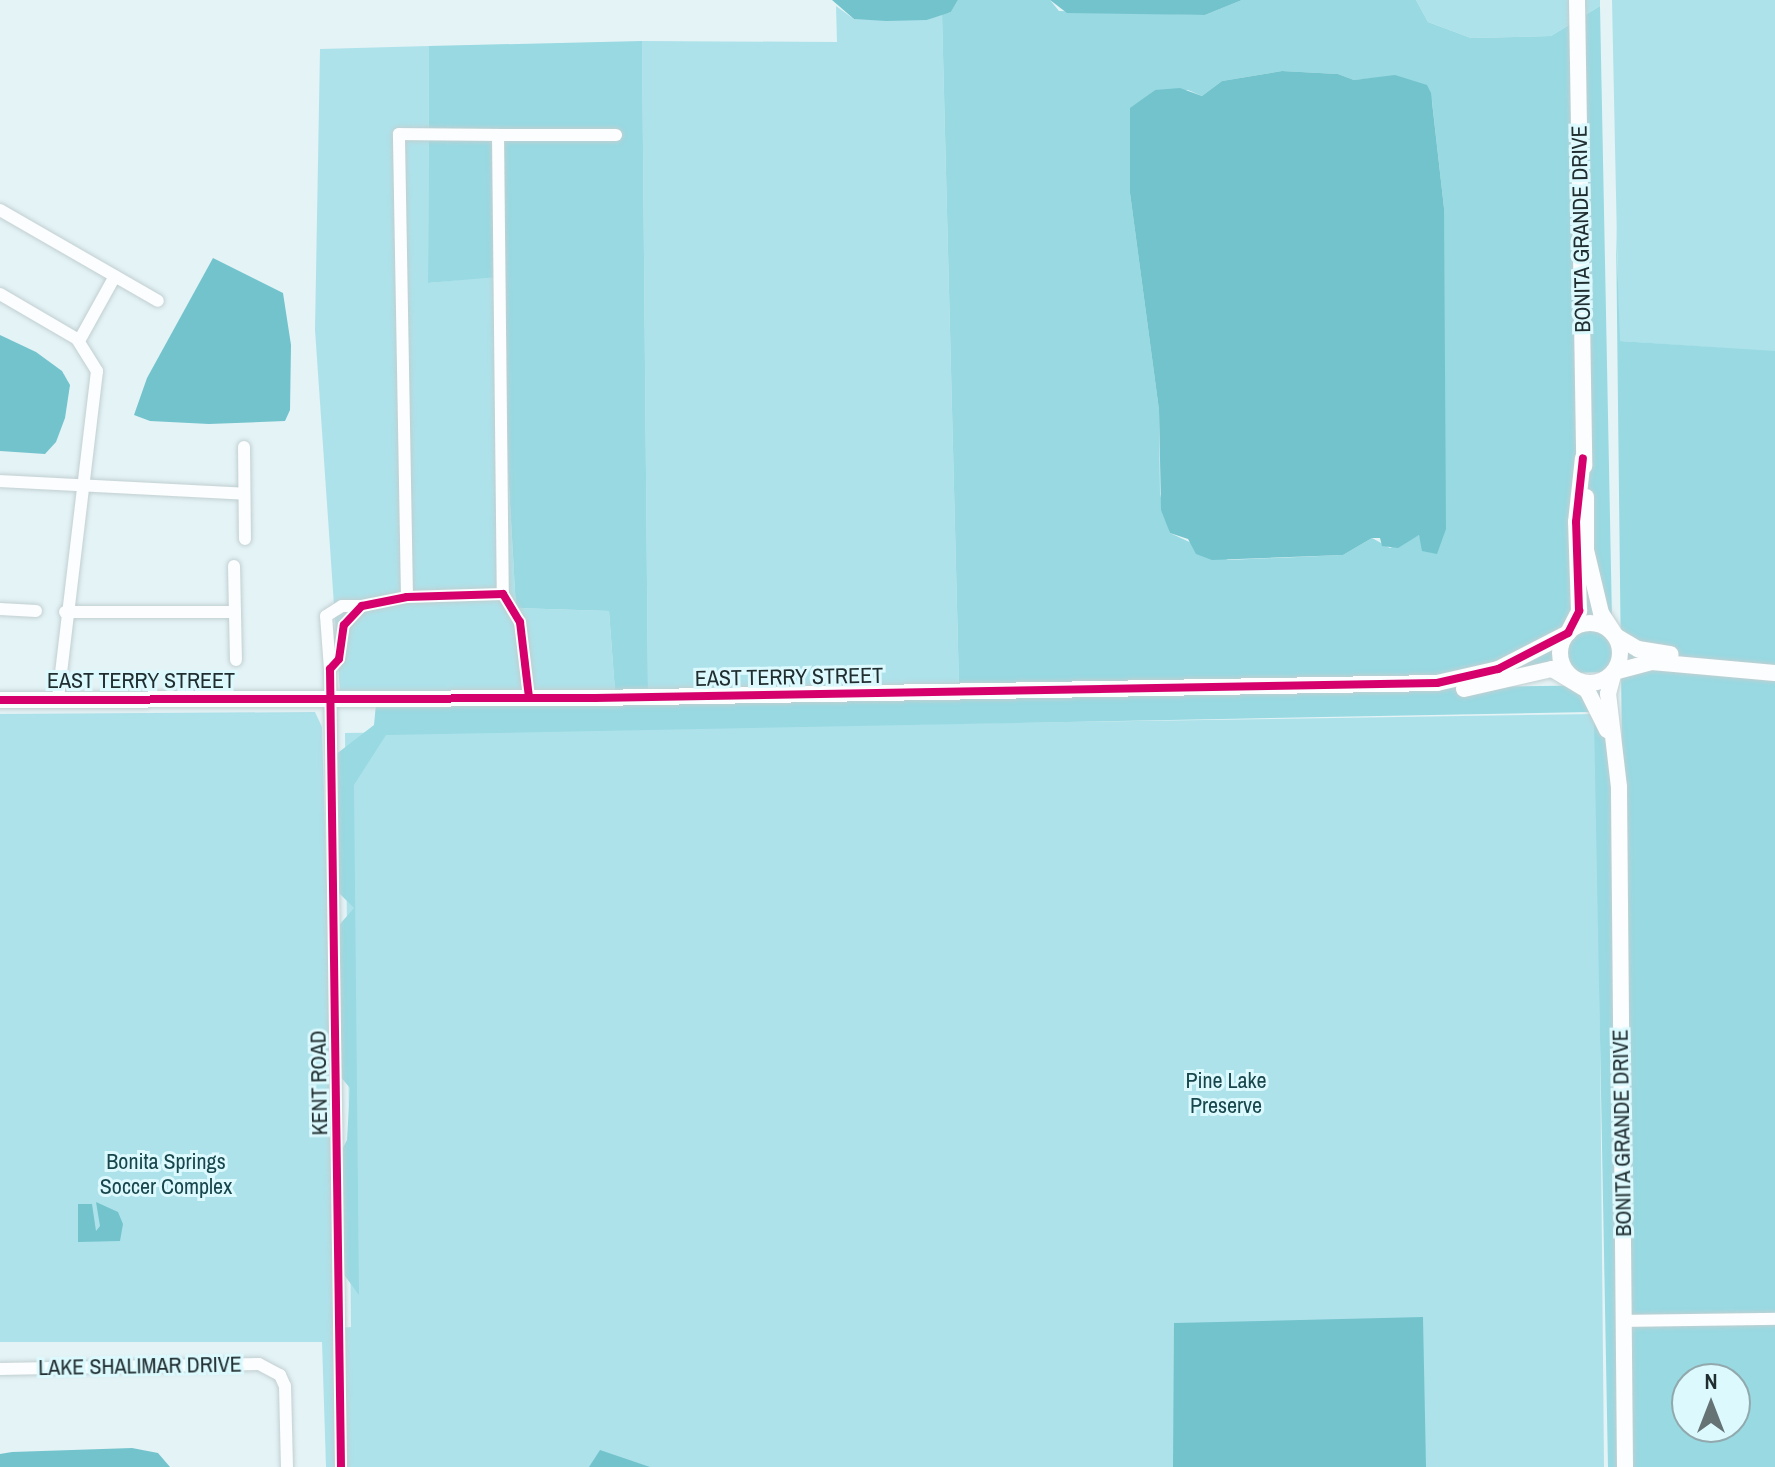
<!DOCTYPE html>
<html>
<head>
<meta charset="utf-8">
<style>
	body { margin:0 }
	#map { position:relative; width:1775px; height:1467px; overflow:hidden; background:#e4f3f6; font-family:"Archivo Narrow",sans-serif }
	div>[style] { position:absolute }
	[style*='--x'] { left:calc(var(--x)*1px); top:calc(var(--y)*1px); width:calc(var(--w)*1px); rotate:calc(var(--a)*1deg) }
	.green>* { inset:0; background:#aee2ea }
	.forest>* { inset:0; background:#98d9e2 }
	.water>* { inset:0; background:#73c3cd }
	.roads { filter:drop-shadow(0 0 2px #c1cfd1) drop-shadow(0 0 2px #c1cfd1) }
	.street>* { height:12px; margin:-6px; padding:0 6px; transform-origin:6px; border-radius:6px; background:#fbfdfe }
	.secondary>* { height:16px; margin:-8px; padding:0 8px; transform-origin:8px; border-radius:8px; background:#fbfdfe }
	.secondary>.ring { margin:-8px; padding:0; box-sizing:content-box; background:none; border:16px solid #fbfdfe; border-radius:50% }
	.cycleway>* { height:8px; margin:-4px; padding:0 4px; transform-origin:4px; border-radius:4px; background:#d6006c }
	span { translate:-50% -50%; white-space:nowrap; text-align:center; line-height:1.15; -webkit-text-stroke:6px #dcf9fe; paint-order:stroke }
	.street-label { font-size:22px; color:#202e30 }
	.park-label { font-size:22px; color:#17464c }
	.north { position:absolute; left:1671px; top:1363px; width:80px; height:80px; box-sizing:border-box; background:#dcf9fe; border:2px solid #91a8ac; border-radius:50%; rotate:0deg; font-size:22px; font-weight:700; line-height:32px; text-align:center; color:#202e30 }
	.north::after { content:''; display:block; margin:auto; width:28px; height:36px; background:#657375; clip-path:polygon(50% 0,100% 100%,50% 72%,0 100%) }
</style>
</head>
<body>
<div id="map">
	<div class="green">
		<div style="clip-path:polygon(1416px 0,1600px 0,1600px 6px,1551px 36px,1471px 38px,1428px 22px)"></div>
		<div style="clip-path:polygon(1612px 0,1775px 0,1775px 657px,1750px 350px,1619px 341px)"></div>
		<div style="clip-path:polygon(836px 6px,854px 19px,927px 20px,942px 14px,959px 686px,648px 691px,642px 41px,837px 42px)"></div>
		<div style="clip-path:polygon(429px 46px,428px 283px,497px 276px,516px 608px,609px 611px,615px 691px,340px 692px,315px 330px,320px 49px)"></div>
		<div style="clip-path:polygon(315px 712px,322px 727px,340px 1328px,351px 1327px,345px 733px,1597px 714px,1604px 1467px,326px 1467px,322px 1342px,0 1342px,0 714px)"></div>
	</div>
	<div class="forest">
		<div style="clip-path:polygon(evenodd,958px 0,1050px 0,1059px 11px,1205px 15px,1242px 0,1416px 0,1428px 22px,1471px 38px,1551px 36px,1600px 6px,1613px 672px,959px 686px,942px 14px,951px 12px,958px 0,1282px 71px,1338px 74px,1354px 80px,1387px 77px,1432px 101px,1444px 208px,1422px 543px,1419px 535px,1390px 548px,1372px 538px,1343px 555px,1228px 560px,1170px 533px,1160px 494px,1159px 410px,1130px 193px,1130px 109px,1155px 90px,1188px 90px,1202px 96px,1222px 81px,1282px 71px)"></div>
		<div style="clip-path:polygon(642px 41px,648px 691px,615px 691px,609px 611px,516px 608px,497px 277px,428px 283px,429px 46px)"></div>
		<div style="clip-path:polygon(evenodd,1616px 227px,1620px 341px,1775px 351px,1775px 1467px,1630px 1467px,1616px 227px,1687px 1379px,1735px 1379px,1735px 1427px,1687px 1427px,1687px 1379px)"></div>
		<div style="clip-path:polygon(1613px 685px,1619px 1467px,1608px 1467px,1594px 718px,1589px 712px,386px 735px,354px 785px,359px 1295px,339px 1268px,337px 1159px,347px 1140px,350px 1088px,339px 1075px,334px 931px,354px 908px,338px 892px,335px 755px,374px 725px,376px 704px)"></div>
	</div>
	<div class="water">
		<div style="clip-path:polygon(832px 0,958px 0,951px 12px,927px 20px,886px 21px,854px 19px)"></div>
		<div style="clip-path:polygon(1050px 0,1242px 0,1205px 15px,1067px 13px)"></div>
		<div style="clip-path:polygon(1282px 71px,1338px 74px,1354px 80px,1395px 75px,1427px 85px,1431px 93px,1444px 208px,1446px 529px,1437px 554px,1422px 551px,1419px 535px,1398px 548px,1382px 546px,1380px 538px,1372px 538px,1343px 555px,1212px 560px,1196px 554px,1188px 539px,1170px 533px,1161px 510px,1159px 410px,1130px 193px,1130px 108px,1155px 90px,1180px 88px,1202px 96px,1222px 81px)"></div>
		<div style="clip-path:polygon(213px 258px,283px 293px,291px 345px,290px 410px,285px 421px,209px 424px,150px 421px,134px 415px,147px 378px)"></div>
		<div style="clip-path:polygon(0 335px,36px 352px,62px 371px,70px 385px,65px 418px,56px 442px,45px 454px,0 451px)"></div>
		<div style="clip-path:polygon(96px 1202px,118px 1212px,123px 1224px,120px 1241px,78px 1242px,78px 1204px,92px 1204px,96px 1231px,100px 1226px)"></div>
		<div style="clip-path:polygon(1423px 1317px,1426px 1467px,1173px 1467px,1174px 1323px)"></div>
		<div style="clip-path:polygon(132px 1448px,158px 1453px,170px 1467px,0 1467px,0 1454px,12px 1452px)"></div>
		<div style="clip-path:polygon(600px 1450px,650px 1467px,589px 1467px)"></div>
	</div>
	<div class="roads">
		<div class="street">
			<div style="--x:498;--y:135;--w:118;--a:0"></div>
			<div style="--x:0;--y:210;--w:182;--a:29.9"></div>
			<div style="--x:0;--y:294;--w:89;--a:30.3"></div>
			<div style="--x:77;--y:339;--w:38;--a:58"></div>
			<div style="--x:97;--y:371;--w:330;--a:96.8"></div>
			<div style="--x:79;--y:341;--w:74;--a:-61"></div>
			<div style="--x:244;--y:447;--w:92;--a:89.4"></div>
			<div style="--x:0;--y:481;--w:244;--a:3"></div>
			<div style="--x:234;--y:566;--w:94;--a:88.8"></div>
			<div style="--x:407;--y:597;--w:463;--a:-91"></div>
			<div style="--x:399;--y:134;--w:99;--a:0.6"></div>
			<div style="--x:498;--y:135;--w:459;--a:89.4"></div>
			<div style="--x:0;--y:609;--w:36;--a:3"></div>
			<div style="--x:65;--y:612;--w:170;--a:0"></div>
			<div style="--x:330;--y:669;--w:53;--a:-94.3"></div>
			<div style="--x:326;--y:616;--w:19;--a:-32"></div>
			<div style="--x:342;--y:606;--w:20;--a:0"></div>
			<div style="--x:1623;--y:1321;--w:152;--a:-0.8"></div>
			<div style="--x:0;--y:1369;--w:259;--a:-1.1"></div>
			<div style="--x:259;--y:1364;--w:24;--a:28"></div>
			<div style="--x:280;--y:1375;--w:12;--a:66"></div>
			<div style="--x:285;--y:1386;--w:81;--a:88.6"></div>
			<div style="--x:341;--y:1467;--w:798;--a:-90.79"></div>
			<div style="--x:330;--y:669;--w:13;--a:-48"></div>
			<div style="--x:339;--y:659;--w:34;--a:-82"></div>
			<div style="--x:344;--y:625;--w:26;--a:-47"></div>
			<div style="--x:362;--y:606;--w:46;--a:-11.3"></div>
			<div style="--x:407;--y:597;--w:96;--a:-1.8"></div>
			<div style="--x:503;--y:594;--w:33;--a:59"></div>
			<div style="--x:520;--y:622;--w:76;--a:83.2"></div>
		</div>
		<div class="secondary">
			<div style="--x:1577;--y:0;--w:466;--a:89.1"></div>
			<div style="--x:1586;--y:497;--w:53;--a:90"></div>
			<div style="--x:1586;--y:550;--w:65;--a:76.6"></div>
			<div style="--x:1601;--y:613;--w:27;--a:57"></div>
			<div style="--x:1616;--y:636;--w:26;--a:31"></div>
			<div style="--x:1638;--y:649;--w:33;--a:9"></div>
			<div class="ring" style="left:1560px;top:623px;width:44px;height:44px"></div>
			<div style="--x:1464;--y:689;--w:90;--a:-12.8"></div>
			<div style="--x:1552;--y:669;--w:41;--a:31"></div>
			<div style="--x:1587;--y:690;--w:45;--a:63.4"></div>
			<div style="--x:0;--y:700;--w:595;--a:-0.19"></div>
			<div style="--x:595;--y:698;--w:842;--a:-1.02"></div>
			<div style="--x:1437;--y:683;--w:63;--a:-12.9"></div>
			<div style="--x:1498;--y:669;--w:79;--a:-27.2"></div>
			<div style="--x:1568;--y:633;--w:25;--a:-63"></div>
			<div style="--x:1579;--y:611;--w:89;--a:-91.9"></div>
			<div style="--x:1576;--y:522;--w:64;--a:-83.8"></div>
			<div style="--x:1625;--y:1467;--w:680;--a:-90.51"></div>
			<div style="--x:1619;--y:787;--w:94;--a:-96.7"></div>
			<div style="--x:1608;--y:694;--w:23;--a:-75"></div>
			<div style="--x:1614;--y:672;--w:39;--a:-15"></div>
			<div style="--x:1652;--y:662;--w:123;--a:5.1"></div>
		</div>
	</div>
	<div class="cycleway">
		<div style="--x:0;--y:700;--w:595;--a:-0.19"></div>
		<div style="--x:595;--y:698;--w:842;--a:-1.02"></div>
		<div style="--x:1437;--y:683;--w:63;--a:-12.9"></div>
		<div style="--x:1498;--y:669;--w:79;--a:-27.2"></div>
		<div style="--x:1568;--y:633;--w:25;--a:-63"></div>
		<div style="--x:1579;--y:611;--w:89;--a:-91.9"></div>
		<div style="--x:1576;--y:522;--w:64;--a:-83.8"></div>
		<div style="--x:341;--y:1467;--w:798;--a:-90.79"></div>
		<div style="--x:330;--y:669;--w:13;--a:-48"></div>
		<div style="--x:339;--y:659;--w:34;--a:-82"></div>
		<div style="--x:344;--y:625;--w:26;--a:-47"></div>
		<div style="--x:362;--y:606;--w:46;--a:-11.3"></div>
		<div style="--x:407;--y:597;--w:96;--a:-1.8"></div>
		<div style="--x:503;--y:594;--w:33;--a:59"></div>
		<div style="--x:520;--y:622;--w:76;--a:83.2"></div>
	</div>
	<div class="street-label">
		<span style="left:1581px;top:229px;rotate:-91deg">BONITA GRANDE DRIVE</span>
		<span style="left:789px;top:677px;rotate:-1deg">EAST TERRY STREET</span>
		<span style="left:141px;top:681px">EAST TERRY STREET</span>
		<span style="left:319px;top:1083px;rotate:-91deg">KENT ROAD</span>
		<span style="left:1622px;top:1133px;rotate:-91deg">BONITA GRANDE DRIVE</span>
		<span style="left:140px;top:1366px;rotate:-1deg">LAKE SHALIMAR DRIVE</span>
	</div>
	<div class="park-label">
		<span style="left:1226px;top:1093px">Pine Lake<br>Preserve</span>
		<span style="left:166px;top:1174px">Bonita Springs<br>Soccer Complex</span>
	</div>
	<div class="north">N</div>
</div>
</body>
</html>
